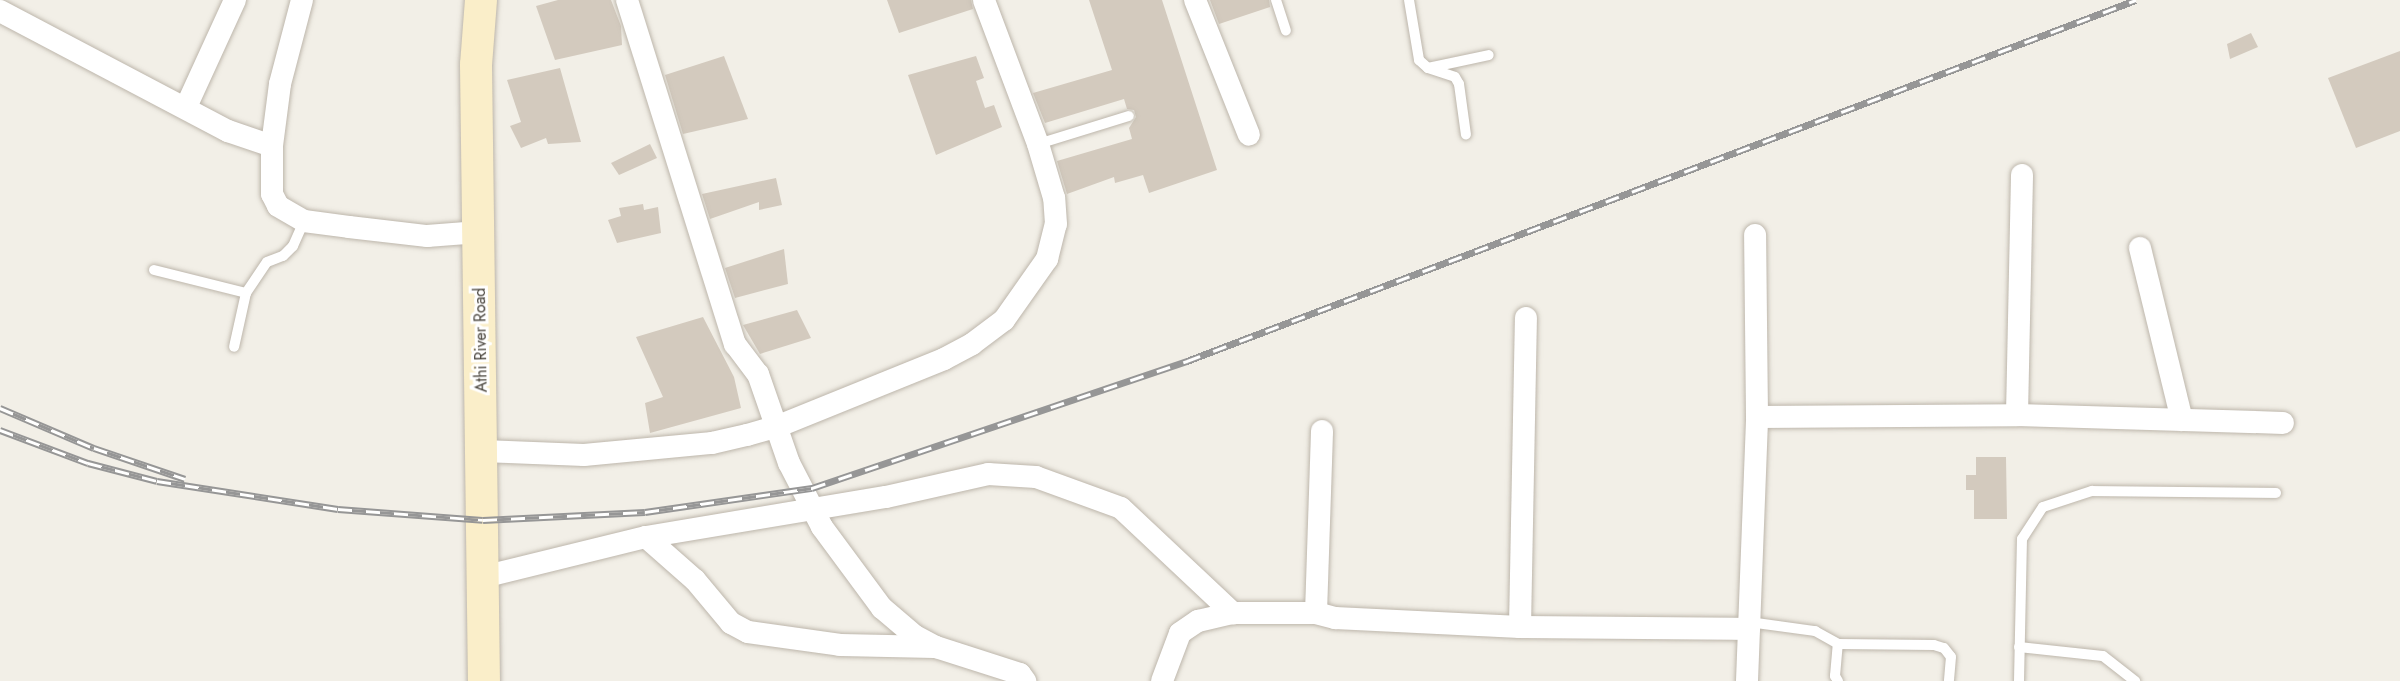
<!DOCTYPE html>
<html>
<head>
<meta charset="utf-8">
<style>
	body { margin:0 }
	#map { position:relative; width:2400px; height:681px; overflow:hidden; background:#f2efe7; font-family:Jost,sans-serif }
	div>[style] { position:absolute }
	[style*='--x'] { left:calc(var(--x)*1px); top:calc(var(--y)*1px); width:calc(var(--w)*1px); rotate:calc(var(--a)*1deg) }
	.building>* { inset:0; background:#d3cabe }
	.roads { filter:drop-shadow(0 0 2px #bdb6ab) drop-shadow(0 0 2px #bdb6ab) }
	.service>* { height:10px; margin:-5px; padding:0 5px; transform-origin:5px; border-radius:5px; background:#fff }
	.minor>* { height:22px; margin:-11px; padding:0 11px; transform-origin:11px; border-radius:11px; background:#fff }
	.secondary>* { height:32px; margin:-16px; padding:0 16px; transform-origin:16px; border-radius:16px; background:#faeec9 }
	.rail>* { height:7px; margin-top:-3.5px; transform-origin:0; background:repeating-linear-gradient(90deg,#fff 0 14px,#969696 0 28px); box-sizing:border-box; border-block:2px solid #969696 }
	span { translate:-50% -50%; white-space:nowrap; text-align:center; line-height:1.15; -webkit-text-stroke:6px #fff; paint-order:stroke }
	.street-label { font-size:16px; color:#443f37 }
</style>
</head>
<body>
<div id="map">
	<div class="building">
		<div style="clip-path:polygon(558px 0,611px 0,621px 26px,622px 45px,555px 60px,536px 6px)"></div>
		<div style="clip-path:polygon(887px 0,971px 0,973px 9px,899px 33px)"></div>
		<div style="clip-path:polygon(1089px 0,1162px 0,1217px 170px,1149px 193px,1143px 175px,1115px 183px,1114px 177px,1067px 194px,1057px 161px,1132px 139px,1129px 128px,1136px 117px,1134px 110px,1127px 109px,1124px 99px,1045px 123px,1033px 93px,1112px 70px)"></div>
		<div style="clip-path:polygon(1210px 0,1269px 0,1270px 7px,1219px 24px)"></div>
		<div style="clip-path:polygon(2251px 33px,2258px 47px,2230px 59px,2227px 44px)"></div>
		<div style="clip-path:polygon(2400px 51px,2400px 131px,2356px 148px,2328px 78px)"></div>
		<div style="clip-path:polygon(724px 56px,748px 119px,683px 134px,665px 75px)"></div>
		<div style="clip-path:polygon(976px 56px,984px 78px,976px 81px,985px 108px,994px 105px,1002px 127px,936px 155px,908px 75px)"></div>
		<div style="clip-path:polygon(560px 68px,581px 142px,548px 144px,546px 138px,521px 148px,510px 126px,521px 122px,507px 80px)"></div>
		<div style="clip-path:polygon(650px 144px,657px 158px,619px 175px,611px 163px)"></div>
		<div style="clip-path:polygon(776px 178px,782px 205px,759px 210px,759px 202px,710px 219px,702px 194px)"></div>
		<div style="clip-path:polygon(643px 204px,644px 210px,658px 207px,661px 233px,617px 243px,608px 220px,621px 216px,619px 208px)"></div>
		<div style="clip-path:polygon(784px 249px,788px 284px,735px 298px,725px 268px)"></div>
		<div style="clip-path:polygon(797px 310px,811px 338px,760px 354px,743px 325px)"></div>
		<div style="clip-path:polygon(703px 317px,734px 377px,741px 408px,650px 433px,645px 403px,663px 397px,636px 337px)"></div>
		<div style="clip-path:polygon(1976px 457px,2006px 457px,2007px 519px,1974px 519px,1974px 490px,1966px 490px,1966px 475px,1976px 475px)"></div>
	</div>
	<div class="roads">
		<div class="service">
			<div style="--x:1276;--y:0;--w:32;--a:72"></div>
			<div style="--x:1409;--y:0;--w:61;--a:80.5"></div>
			<div style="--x:1419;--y:60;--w:12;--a:42"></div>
			<div style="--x:1428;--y:68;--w:28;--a:18"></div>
			<div style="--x:1455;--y:77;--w:8;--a:60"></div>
			<div style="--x:1459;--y:84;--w:51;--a:82.2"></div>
			<div style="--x:1428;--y:68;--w:62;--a:-12"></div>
			<div style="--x:1038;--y:144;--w:95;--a:-17.1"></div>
			<div style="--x:154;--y:270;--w:95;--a:14"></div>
			<div style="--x:246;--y:293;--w:55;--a:102.5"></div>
			<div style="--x:246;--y:293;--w:37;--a:-56"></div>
			<div style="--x:267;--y:262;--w:17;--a:-21"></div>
			<div style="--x:283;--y:256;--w:14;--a:-45"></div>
			<div style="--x:293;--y:246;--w:27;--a:-66"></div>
			<div style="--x:1749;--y:622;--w:67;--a:7.8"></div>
			<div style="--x:1815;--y:631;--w:26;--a:29"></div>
			<div style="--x:1838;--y:644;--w:96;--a:0.6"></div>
			<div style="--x:1934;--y:645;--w:10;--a:17"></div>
			<div style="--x:1944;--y:648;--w:11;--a:52"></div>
			<div style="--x:1951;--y:657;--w:24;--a:95"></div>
			<div style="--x:2019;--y:647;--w:84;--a:6.1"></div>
			<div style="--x:2103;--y:656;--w:41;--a:38"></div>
			<div style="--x:1838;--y:681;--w:6;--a:-121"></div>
			<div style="--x:1835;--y:676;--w:32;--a:-85"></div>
			<div style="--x:2019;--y:681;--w:142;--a:-88.8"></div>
			<div style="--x:2022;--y:539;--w:38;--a:-57"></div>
			<div style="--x:2043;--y:507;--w:52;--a:-18.1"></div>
			<div style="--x:2092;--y:491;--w:184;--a:0.6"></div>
		</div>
		<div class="minor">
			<div style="--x:302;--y:0;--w:87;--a:104.7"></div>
			<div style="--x:280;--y:84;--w:63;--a:97.4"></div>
			<div style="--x:272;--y:146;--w:48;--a:90"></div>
			<div style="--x:272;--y:194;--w:13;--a:63"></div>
			<div style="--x:278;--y:206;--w:30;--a:30"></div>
			<div style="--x:304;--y:221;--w:45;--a:7.6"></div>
			<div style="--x:349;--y:227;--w:79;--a:6.6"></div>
			<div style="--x:427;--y:236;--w:52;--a:-4.4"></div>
			<div style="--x:627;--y:0;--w:361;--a:72.6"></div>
			<div style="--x:735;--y:344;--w:38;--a:53"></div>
			<div style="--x:758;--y:374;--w:94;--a:70.8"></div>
			<div style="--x:789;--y:463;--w:72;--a:62.7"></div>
			<div style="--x:822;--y:527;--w:101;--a:53.5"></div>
			<div style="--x:882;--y:608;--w:43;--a:40.3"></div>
			<div style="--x:915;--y:636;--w:24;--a:28"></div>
			<div style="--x:936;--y:647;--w:88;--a:17.8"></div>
			<div style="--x:1020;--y:674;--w:9;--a:54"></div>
			<div style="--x:1195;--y:0;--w:145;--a:68.2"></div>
			<div style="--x:0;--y:11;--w:258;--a:27.8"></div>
			<div style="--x:228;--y:131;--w:46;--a:18.8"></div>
			<div style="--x:186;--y:107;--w:118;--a:-65.4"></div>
			<div style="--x:2140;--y:248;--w:177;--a:76.3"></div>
			<div style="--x:2017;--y:415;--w:240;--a:-88.8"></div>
			<div style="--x:1757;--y:417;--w:260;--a:-0.4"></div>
			<div style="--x:2017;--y:415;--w:266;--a:1.7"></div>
			<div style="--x:483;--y:451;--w:101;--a:2.3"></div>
			<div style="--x:584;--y:455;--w:129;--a:-5.4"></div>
			<div style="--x:712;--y:443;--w:36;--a:-13"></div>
			<div style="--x:747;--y:435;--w:35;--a:-16"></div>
			<div style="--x:781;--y:425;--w:176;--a:-22"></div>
			<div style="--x:944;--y:359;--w:32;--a:-28"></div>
			<div style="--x:972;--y:344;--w:40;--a:-37"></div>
			<div style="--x:1004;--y:320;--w:75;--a:-54.8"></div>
			<div style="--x:1047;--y:259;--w:36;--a:-76"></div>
			<div style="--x:1056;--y:224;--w:26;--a:-94"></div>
			<div style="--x:1054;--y:198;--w:56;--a:-106.5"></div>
			<div style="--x:1038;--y:144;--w:154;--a:-110.6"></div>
			<div style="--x:646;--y:537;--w:65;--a:41.3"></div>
			<div style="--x:695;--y:580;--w:56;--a:50.1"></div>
			<div style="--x:731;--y:623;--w:19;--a:28"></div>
			<div style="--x:748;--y:632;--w:93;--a:8"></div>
			<div style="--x:840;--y:645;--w:95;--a:1.2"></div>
			<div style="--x:483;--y:577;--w:168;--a:-13.8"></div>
			<div style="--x:646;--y:537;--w:243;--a:-9.5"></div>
			<div style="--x:886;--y:497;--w:105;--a:-12.7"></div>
			<div style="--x:988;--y:474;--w:48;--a:3.6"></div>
			<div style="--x:1036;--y:477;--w:90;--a:20"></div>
			<div style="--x:1121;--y:508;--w:154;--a:43.2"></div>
			<div style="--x:1316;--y:613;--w:182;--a:-88.1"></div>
			<div style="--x:1520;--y:627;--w:309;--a:-88.9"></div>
			<div style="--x:1162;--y:681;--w:51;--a:-69.4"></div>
			<div style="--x:1180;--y:633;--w:22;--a:-34"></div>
			<div style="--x:1198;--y:621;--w:36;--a:-13"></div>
			<div style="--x:1233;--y:613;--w:83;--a:0"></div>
			<div style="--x:1316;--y:613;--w:20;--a:15"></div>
			<div style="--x:1335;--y:618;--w:185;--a:2.8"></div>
			<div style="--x:1520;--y:627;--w:229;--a:0.5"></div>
			<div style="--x:1747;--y:681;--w:264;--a:-87.8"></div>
			<div style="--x:1757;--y:417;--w:182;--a:-90.6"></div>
		</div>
		<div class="secondary">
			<div style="--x:481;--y:0;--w:65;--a:94.4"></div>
			<div style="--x:476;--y:65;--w:616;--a:89.26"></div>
		</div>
	</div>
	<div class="rail">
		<div style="--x:0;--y:408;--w:102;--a:23.1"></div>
		<div style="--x:94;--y:448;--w:96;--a:18.8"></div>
		<div style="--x:0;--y:430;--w:94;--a:20.6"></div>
		<div style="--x:88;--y:463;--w:71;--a:14.6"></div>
		<div style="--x:157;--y:481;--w:183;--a:8.8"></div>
		<div style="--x:338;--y:509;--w:145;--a:4.3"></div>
		<div style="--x:483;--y:520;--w:162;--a:-2.8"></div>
		<div style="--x:645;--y:512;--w:169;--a:-8.2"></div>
		<div style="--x:812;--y:488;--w:396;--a:-18.7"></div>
		<div style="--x:1187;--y:361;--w:1015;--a:-20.83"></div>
	</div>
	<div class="street-label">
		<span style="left:481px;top:340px;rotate:-91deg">Athi River Road</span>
	</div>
</div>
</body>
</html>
